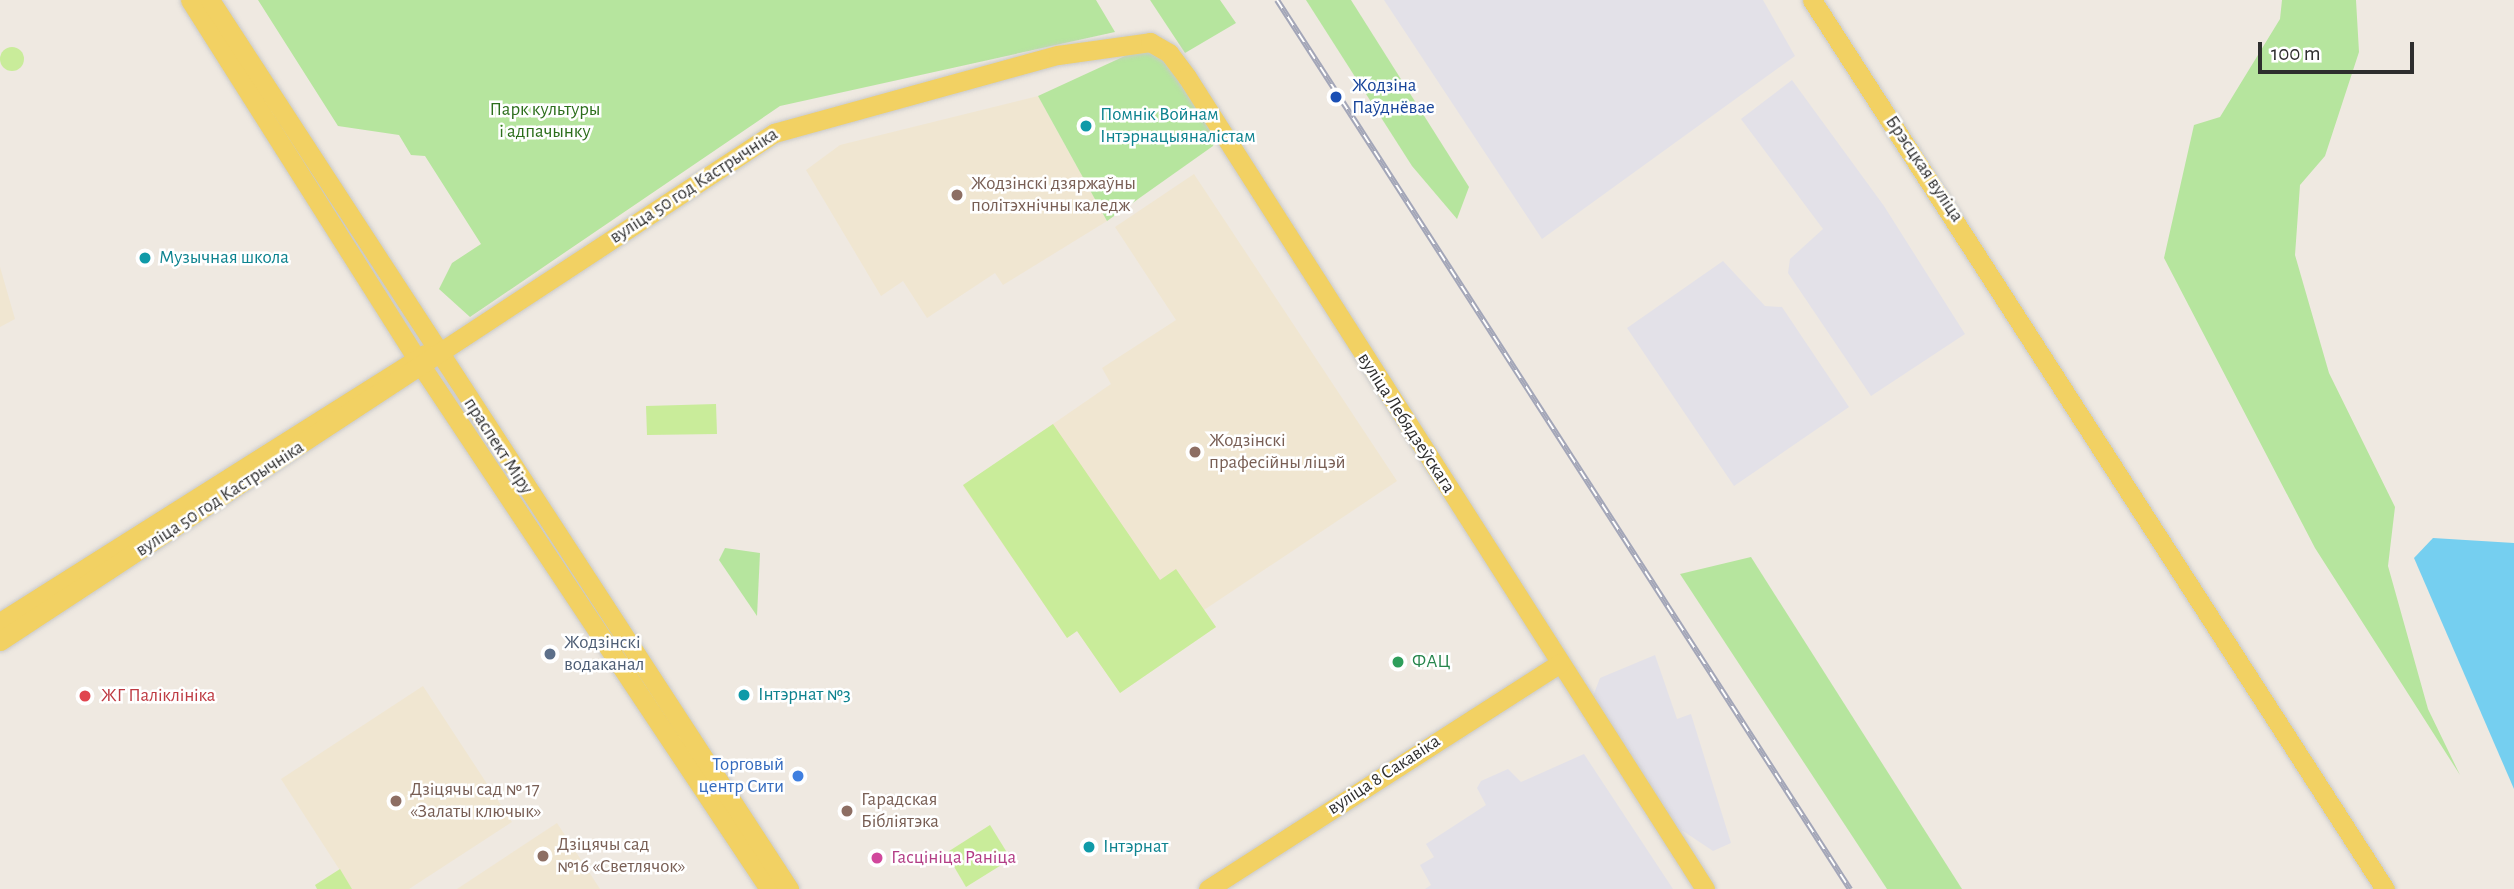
<!DOCTYPE html>
<html>
<head>
<meta charset="utf-8">
<style>
	body { margin:0 }
	#map { position:relative; width:2514px; height:889px; overflow:hidden; background:#efe9e1; font-family:"Alegreya Sans",sans-serif }
	div>[style] { position:absolute }
	[style*='--x'] { left:calc(var(--x)*1px); top:calc(var(--y)*1px); width:calc(var(--w)*1px); rotate:calc(var(--a)*1deg) }
	.industrial>* { inset:0; background:#e3e1e8 }
	.education>* { inset:0; background:#f0e6d1 }
	.green>* { inset:0; background:#b6e59e }
	.pitch>* { inset:0; background:#c9ec9a }
	.round { border-radius:50% }
	.water>* { inset:0; background:#75cff0 }
	.roads { filter:drop-shadow(0 0 2px #c9c9c9) drop-shadow(0 0 2px #c9c9c9) }
	.major>* { height:19px; margin:-9.5px; padding:0 9.5px; transform-origin:9.5px; border-radius:9.5px; background:#f2d163 }
	.rail>* { height:6px; margin-top:-3px; transform-origin:0; background:repeating-linear-gradient(90deg,#fff 0 10px,#a3a6b8 0 20px); box-sizing:border-box; border-block:2px solid #a3a6b8 }
	.dots>* { width:19px; height:19px; translate:-50% -50%; box-sizing:border-box; border:4px solid #fff; border-radius:50% }
	span { translate:-50% -50%; white-space:nowrap; text-align:center; line-height:1.15; -webkit-text-stroke:5px #fff; paint-order:stroke }
	.transit-label { font-size:19px; color:#164399 }
	.left { translate:0 -50%; text-align:left }
	.park-label { font-size:19px; color:#2c6e1b }
	.culture-label { font-size:19px; color:#0d838f }
	.street-label { font-size:19px; color:#2e2e2e }
	.education-label { font-size:19px; color:#785e54 }
	.service-label { font-size:19px; color:#4e5e75 }
	.leisure-label { font-size:19px; color:#27864d }
	.health-label { font-size:19px; color:#be3a42 }
	.shop-label { font-size:19px; color:#366cbe }
	.right { translate:-100% -50%; text-align:right }
	.hotel-label { font-size:19px; color:#b23c85 }
	.scale { position:absolute; left:2258px; top:42px; width:156px; height:32px; box-sizing:border-box; border:4px solid #2e2e2e; border-top:0; padding-left:9px; font-size:21px; line-height:24px; white-space:nowrap; color:#2e2e2e; -webkit-text-stroke:5px #fff; paint-order:stroke }
</style>
</head>
<body>
<div id="map">
	<div class="industrial">
		<div style="clip-path:polygon(1384px 0,1763px 0,1795px 56px,1542px 239px)"></div>
		<div style="clip-path:polygon(1792px 80px,1884px 206px,1965px 334px,1871px 396px,1788px 273px,1790px 259px,1823px 229px,1741px 119px)"></div>
		<div style="clip-path:polygon(1723px 261px,1765px 306px,1782px 307px,1849px 407px,1734px 486px,1627px 328px)"></div>
		<div style="clip-path:polygon(1655px 655px,1677px 719px,1691px 714px,1731px 843px,1713px 851px,1674px 825px,1593px 696px,1600px 678px)"></div>
		<div style="clip-path:polygon(1584px 754px,1673px 889px,1425px 889px,1431px 885px,1420px 865px,1434px 857px,1426px 844px,1486px 805px,1477px 788px,1481px 781px,1508px 769px,1521px 782px)"></div>
	</div>
	<div class="education">
		<div style="clip-path:polygon(1038px 96px,1107px 221px,1003px 285px,995px 273px,927px 318px,903px 281px,881px 296px,806px 170px,840px 145px)"></div>
		<div style="clip-path:polygon(1194px 174px,1397px 481px,1204px 610px,1216px 627px,1120px 693px,1077px 631px,1067px 638px,963px 486px,1111px 384px,1102px 368px,1176px 320px,1115px 227px)"></div>
		<div style="clip-path:polygon(0 267px,15px 319px,0 327px)"></div>
		<div style="clip-path:polygon(423px 686px,512px 822px,409px 889px,352px 889px,281px 779px)"></div>
		<div style="clip-path:polygon(557px 823px,600px 889px,457px 889px)"></div>
	</div>
	<div class="green">
		<div style="clip-path:polygon(258px 0,1096px 0,1115px 32px,780px 106px,470px 317px,439px 289px,452px 263px,481px 244px,425px 156px,411px 155px,399px 135px,338px 126px)"></div>
		<div style="clip-path:polygon(1150px 0,1220px 0,1236px 23px,1185px 53px)"></div>
		<div style="clip-path:polygon(1306px 0,1351px 0,1469px 187px,1457px 219px,1412px 166px)"></div>
		<div style="clip-path:polygon(2282px 0,2356px 0,2359px 52px,2325px 156px,2300px 185px,2295px 255px,2329px 373px,2395px 507px,2388px 566px,2428px 709px,2460px 775px,2315px 548px,2164px 258px,2194px 125px,2220px 117px,2280px 19px)"></div>
		<div style="clip-path:polygon(1140px 49px,1169px 59px,1217px 134px,1213px 146px,1107px 221px,1038px 96px)"></div>
		<div style="clip-path:polygon(725px 548px,760px 553px,757px 616px,719px 560px)"></div>
		<div style="clip-path:polygon(1751px 557px,1962px 889px,1887px 889px,1680px 574px)"></div>
	</div>
	<div class="pitch">
		<div class="round" style="left:0;top:47px;width:24px;height:24px"></div>
		<div style="clip-path:polygon(716px 404px,717px 434px,647px 435px,646px 406px)"></div>
		<div style="clip-path:polygon(1053px 424px,1160px 580px,1176px 569px,1216px 627px,1120px 693px,1077px 631px,1067px 638px,963px 485px)"></div>
		<div style="clip-path:polygon(990px 825px,1011px 859px,966px 887px,946px 853px)"></div>
		<div style="clip-path:polygon(340px 869px,352px 889px,317px 889px,315px 885px)"></div>
	</div>
	<div class="water">
		<div style="clip-path:polygon(2433px 538px,2514px 543px,2514px 789px,2414px 558px)"></div>
	</div>
	<div class="roads">
		<div class="major">
			<div style="--x:190;--y:0;--w:420;--a:57.7"></div>
			<div style="--x:414;--y:355;--w:641;--a:56.38"></div>
			<div style="--x:210;--y:0;--w:1061;--a:56.92"></div>
			<div style="--x:1812;--y:0;--w:1058;--a:57.2"></div>
			<div style="--x:0;--y:622;--w:502;--a:-32.24"></div>
			<div style="--x:0;--y:641;--w:926;--a:-33.28"></div>
			<div style="--x:774;--y:133;--w:295;--a:-15.4"></div>
			<div style="--x:1058;--y:55;--w:93;--a:-8"></div>
			<div style="--x:1150;--y:42;--w:22;--a:30"></div>
			<div style="--x:1169;--y:53;--w:30;--a:53"></div>
			<div style="--x:1187;--y:77;--w:963;--a:57.46"></div>
			<div style="--x:1208;--y:889;--w:418;--a:-32.7"></div>
		</div>
	</div>
	<div class="rail">
		<div style="--x:1277;--y:0;--w:1058;--a:57.2"></div>
	</div>
	<div class="dots">
		<div style="left:1336px;top:97px;background:#1a4fb4"></div>
		<div style="left:1086px;top:126px;background:#0f9aa8"></div>
		<div style="left:957px;top:195px;background:#8d6e63"></div>
		<div style="left:145px;top:258px;background:#0f9aa8"></div>
		<div style="left:1195px;top:452px;background:#8d6e63"></div>
		<div style="left:550px;top:654px;background:#5c6f8a"></div>
		<div style="left:1398px;top:662px;background:#2e9e5b"></div>
		<div style="left:744px;top:695px;background:#0f9aa8"></div>
		<div style="left:85px;top:696px;background:#e0444e"></div>
		<div style="left:798px;top:776px;background:#3f7fe0"></div>
		<div style="left:396px;top:801px;background:#8d6e63"></div>
		<div style="left:847px;top:811px;background:#8d6e63"></div>
		<div style="left:1089px;top:847px;background:#0f9aa8"></div>
		<div style="left:543px;top:856px;background:#8d6e63"></div>
		<div style="left:877px;top:858px;background:#d1479c"></div>
	</div>
	<div class="transit-label">
		<span class="left" style="left:1352px;top:97px">Жодзіна<br>Паўднёвае</span>
	</div>
	<div class="park-label">
		<span style="left:545px;top:121px">Парк культуры<br>і адпачынку</span>
	</div>
	<div class="culture-label">
		<span class="left" style="left:1100px;top:126px">Помнік Войнам<br>Інтэрнацыяналістам</span>
		<span class="left" style="left:159px;top:258px">Музычная школа</span>
		<span class="left" style="left:758px;top:695px">Інтэрнат №3</span>
		<span class="left" style="left:1103px;top:847px">Інтэрнат</span>
	</div>
	<div class="street-label">
		<span style="left:1924px;top:169px;rotate:56deg">Брэсцкая вуліца</span>
		<span style="left:694px;top:186px;rotate:-33deg">вуліца 50 год Кастрычніка</span>
		<span style="left:1406px;top:423px;rotate:57deg">вуліца Лебядзеўскага</span>
		<span style="left:498px;top:446px;rotate:57deg">праспект Міру</span>
		<span style="left:220px;top:499px;rotate:-33deg">вуліца 50 год Кастрычніка</span>
		<span style="left:1384px;top:775px;rotate:-33deg">вуліца 8 Сакавіка</span>
	</div>
	<div class="education-label">
		<span class="left" style="left:971px;top:195px">Жодзінскі дзяржаўны<br>політэхнічны каледж</span>
		<span class="left" style="left:1209px;top:452px">Жодзінскі<br>прафесійны ліцэй</span>
		<span class="left" style="left:410px;top:801px">Дзіцячы сад № 17<br>«Залаты ключык»</span>
		<span class="left" style="left:861px;top:811px">Гарадская<br>Бібліятэка</span>
		<span class="left" style="left:557px;top:856px">Дзіцячы сад<br>№16 «Светлячок»</span>
	</div>
	<div class="service-label">
		<span class="left" style="left:564px;top:654px">Жодзінскі<br>водаканал</span>
	</div>
	<div class="leisure-label">
		<span class="left" style="left:1412px;top:662px">ФАЦ</span>
	</div>
	<div class="health-label">
		<span class="left" style="left:101px;top:696px">ЖГ Паліклініка</span>
	</div>
	<div class="shop-label">
		<span class="right" style="left:784px;top:776px">Торговый<br>центр Сити</span>
	</div>
	<div class="hotel-label">
		<span class="left" style="left:891px;top:858px">Гасцініца Раніца</span>
	</div>
	<div class="scale">100 m</div>
</div>
</body>
</html>
